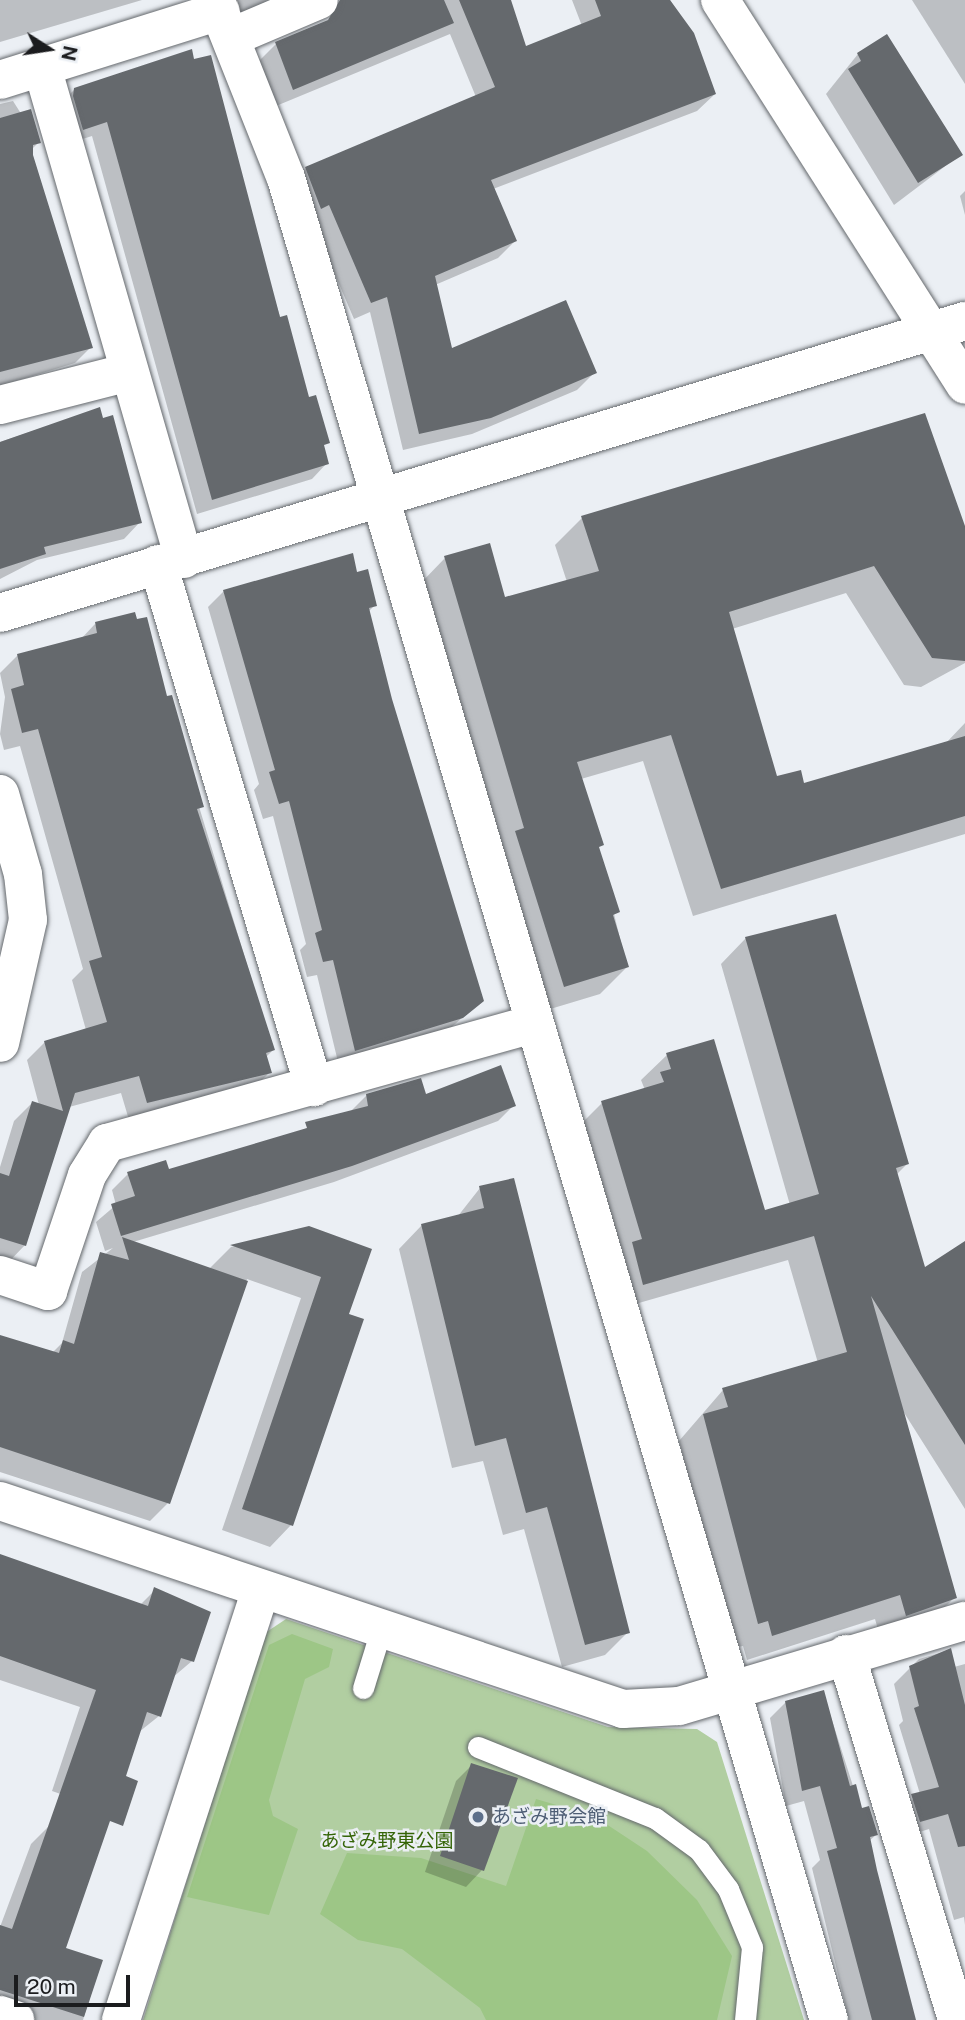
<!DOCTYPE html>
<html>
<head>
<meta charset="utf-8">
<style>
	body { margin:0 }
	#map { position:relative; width:965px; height:2020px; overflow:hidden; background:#ebeff4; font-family:"Public Sans","Noto Sans JP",sans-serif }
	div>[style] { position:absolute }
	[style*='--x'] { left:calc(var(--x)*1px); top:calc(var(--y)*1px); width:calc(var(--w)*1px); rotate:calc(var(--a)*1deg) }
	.green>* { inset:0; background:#b1cea1 }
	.forest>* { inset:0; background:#9dc686 }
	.shadow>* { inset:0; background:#0003 }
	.building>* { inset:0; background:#65696d }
	.roads { filter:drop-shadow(0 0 2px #64686c) drop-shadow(0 0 2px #64686c) }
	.service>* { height:21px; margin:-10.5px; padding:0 10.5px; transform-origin:10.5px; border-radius:10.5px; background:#fff }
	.minor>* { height:38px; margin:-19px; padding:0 19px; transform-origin:19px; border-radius:19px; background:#fff }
	.tertiary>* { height:38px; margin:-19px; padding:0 19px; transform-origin:19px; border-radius:19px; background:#fff }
	.dots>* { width:19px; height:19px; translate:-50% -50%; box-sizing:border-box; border:4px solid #ebeff4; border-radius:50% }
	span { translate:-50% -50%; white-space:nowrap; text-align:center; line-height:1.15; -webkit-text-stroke:5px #ebeff4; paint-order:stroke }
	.service-label { font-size:19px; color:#4e5e75 }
	.left { translate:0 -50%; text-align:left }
	.park-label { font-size:19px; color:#346407 }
	.north { position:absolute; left:14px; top:14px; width:70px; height:70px; -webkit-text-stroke:5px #ebeff4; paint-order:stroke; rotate:102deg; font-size:19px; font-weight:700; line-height:28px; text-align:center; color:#1b1c1e }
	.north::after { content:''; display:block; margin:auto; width:24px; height:32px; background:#1b1c1e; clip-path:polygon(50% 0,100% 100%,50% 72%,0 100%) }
	.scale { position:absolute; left:14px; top:1975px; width:116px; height:32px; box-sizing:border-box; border:4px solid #1b1c1e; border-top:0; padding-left:9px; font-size:21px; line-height:24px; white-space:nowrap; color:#1b1c1e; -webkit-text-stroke:5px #ebeff4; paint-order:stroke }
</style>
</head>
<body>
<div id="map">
	<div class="green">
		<div style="clip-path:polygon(286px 1619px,608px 1727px,697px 1729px,717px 1742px,804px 2020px,143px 2020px,265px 1633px)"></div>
	</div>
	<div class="forest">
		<div style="clip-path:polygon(292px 1634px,333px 1649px,329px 1667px,305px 1679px,269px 1800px,273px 1816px,298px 1829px,269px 1915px,187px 1897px,269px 1645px)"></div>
		<div style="clip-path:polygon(536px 1799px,594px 1816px,647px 1851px,697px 1900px,732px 1956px,717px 2020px,486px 2020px,480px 2008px,402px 1949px,358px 1940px,320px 1914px,347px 1853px,421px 1858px,506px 1886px)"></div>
	</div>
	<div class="shadow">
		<div style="clip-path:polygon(0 0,142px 0,0 42px)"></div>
		<div style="clip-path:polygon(225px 0,283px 0,242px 17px)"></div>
		<div style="clip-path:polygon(380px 0,509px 0,524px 48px,582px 26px,572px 0,670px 0,692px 33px,715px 94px,697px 111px,493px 189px,515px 241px,498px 258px,435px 285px,451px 351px,595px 372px,577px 390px,472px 434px,403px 450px,370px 312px,354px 319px,312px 221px,289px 185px,306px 168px,476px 97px,450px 34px,276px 106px,259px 61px,276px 44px)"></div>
		<div style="clip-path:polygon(912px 0,965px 0,965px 84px)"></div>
		<div style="clip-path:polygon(858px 54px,960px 155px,894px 205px,826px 94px)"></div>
		<div style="clip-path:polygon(75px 89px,252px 229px,327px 463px,312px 479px,197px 514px,92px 136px,67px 144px,59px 105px)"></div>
		<div style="clip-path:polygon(13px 101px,39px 142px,31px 150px,91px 347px,75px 363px,0 386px,0 104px)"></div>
		<div style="clip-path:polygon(965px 191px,965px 215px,960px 196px)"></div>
		<div style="clip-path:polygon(99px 409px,140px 522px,124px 539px,37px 560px,0 579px,0 442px)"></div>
		<div style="clip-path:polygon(582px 518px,965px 529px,965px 663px,921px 687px,904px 685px,846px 593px,732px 629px,776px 778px,803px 785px,945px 744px,965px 723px,965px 834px,693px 916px,643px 761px,581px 779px,627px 967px,600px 994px,537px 1013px,418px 586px,445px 558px,504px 600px,567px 582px,555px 545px)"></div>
		<div style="clip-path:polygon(356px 574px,375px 605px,368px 612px,390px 700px,482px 1000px,445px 1033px,339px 1066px,317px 975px,307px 977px,300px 950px,306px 944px,273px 816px,263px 819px,254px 790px,259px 784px,208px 607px,224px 591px)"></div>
		<div style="clip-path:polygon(95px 624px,166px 698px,273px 1050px,266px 1057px,270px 1072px,252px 1090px,129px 1120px,121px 1093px,69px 1107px,25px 1245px,0 1271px,0 1167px,14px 1121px,32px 1103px,39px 1105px,27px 1060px,45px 1042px,86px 1030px,72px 980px,83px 969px,20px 746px,4px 750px,0 734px,5px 697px,0 673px,18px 655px,80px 640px)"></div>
		<div style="clip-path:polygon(746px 938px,907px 1164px,896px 1175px,924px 1270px,965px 1243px,965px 1509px,903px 1411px,955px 1597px,929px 1623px,881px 1640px,875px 1619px,747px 1660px,743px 1646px,733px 1648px,679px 1441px,723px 1390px,818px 1363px,788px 1260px,618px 1309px,577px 1128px,602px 1103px,645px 1090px,641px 1080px,667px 1055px,713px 1041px,764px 1212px,790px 1205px,721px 964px)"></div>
		<div style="clip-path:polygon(367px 1095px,514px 1105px,498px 1121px,334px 1182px,133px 1242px,209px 1269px,231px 1247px,309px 1228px,347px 1315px,362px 1320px,291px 1525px,270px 1547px,222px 1530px,301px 1298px,247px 1279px,168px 1503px,150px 1521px,0 1472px,0 1336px,52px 1353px,62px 1343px,82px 1272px,113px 1248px,105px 1251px,96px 1222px,116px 1205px,112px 1190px,128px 1174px,168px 1171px,297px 1132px,350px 1112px)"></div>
		<div style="clip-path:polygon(480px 1188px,628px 1632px,605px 1655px,562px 1667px,524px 1529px,503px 1535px,483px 1461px,452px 1468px,399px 1249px,422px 1225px,458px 1216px)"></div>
		<div style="clip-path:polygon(0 1557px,140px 1605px,155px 1590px,192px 1661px,172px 1678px,159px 1716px,139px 1732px,101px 1808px,52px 1791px,80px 1707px,0 1680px)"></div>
		<div style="clip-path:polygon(950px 1650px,954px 1667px,965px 1664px,965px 1925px,964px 1917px,954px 1920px,929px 1829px,904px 1837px,896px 1812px,920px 1794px,899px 1725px,903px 1721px,894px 1684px,919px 1659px)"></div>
		<div style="clip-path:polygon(823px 1692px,861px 1811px,876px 1835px,869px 1841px,912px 2020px,849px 2020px,812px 1868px,820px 1860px,804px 1801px,786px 1806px,770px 1718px,786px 1702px)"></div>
		<div style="clip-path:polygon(472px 1765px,482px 1870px,466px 1887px,425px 1872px,456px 1781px)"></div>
		<div style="clip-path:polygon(48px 1827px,100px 1844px,64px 1949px,101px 1961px,83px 2020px,10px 2020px,0 2016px,0 1927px,31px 1844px)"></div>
	</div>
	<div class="building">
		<div style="clip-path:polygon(340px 0,444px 0,454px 23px,293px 90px,275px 42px,328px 20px)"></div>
		<div style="clip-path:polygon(459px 0,511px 0,526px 46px,601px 16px,595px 0,670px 0,694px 33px,716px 94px,491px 180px,517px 241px,435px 276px,452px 348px,566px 300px,597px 373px,491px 418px,419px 434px,387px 297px,371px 303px,329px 205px,321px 209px,305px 167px,495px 87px)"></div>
		<div style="clip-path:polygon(887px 34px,963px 155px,918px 183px,848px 69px,861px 61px,857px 53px)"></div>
		<div style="clip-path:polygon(192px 49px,194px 59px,211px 55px,280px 317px,287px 315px,309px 397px,316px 395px,330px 443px,324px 445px,329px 464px,212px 500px,107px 122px,83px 130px,73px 96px,74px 88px)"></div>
		<div style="clip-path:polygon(31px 109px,41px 143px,33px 145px,33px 155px,93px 348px,0 372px,0 118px)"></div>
		<div style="clip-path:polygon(100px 407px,103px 418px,113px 415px,142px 523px,44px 547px,46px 554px,0 569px,0 442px)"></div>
		<div style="clip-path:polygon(925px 413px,965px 526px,965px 661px,932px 658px,874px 566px,729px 612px,777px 776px,801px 770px,804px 783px,965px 736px,965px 816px,721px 889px,671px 735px,577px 762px,604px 845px,599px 847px,620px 912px,613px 915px,629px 967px,564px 987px,515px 831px,524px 828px,444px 556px,490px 543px,505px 597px,599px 571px,581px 516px)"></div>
		<div style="clip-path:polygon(353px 553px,357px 572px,368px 569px,377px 606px,369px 608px,392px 699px,484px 1001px,463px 1018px,355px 1051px,333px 960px,323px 962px,315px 933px,322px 930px,289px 801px,279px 804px,269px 772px,275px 770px,223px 590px)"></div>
		<div style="clip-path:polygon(135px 612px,137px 619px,147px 617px,167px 696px,172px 695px,204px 807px,197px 809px,275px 1050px,266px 1053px,272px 1073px,147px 1103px,139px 1076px,75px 1093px,26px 1246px,0 1238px,0 1173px,9px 1176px,32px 1101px,63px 1111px,44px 1041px,107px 1022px,89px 961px,102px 957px,38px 729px,22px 733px,11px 689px,24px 685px,17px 654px,97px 633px,95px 622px)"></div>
		<div style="clip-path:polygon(836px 914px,909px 1164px,896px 1168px,925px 1267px,965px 1241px,965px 1445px,871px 1296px,957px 1598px,906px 1616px,900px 1595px,772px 1636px,768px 1621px,758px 1624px,703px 1414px,728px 1407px,722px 1388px,847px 1352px,814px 1236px,643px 1285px,632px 1242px,642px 1239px,601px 1101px,664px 1082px,660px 1072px,671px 1069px,666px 1053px,714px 1039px,765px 1210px,819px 1194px,745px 937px)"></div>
		<div style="clip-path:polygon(501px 1065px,516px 1106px,352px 1166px,121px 1236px,111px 1204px,135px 1196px,127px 1172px,166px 1160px,169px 1169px,307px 1128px,305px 1122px,368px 1106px,366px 1094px,421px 1078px,426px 1094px)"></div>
		<div style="clip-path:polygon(514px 1178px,630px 1633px,585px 1645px,547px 1507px,526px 1513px,506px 1438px,475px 1446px,421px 1224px,484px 1208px,479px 1186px)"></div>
		<div style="clip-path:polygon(309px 1226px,372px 1249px,349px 1314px,364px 1319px,293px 1526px,242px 1509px,321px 1277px,230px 1245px)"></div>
		<div style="clip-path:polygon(122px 1237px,248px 1281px,170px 1504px,0 1447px,0 1335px,59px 1353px,63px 1340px,74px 1344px,100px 1252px,129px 1260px)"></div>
		<div style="clip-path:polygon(0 1554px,148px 1606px,154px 1587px,211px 1612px,194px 1662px,181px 1658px,161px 1717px,147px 1712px,126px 1776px,138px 1781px,123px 1826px,110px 1821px,66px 1948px,103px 1960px,84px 2017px,0 1990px,0 1925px,12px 1929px,96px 1690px,0 1656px)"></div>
		<div style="clip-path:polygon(951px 1648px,965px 1705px,965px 1846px,958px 1847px,948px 1814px,920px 1822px,911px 1794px,939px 1787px,914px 1708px,919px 1706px,909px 1666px)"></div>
		<div style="clip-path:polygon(824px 1690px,850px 1786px,856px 1784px,862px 1808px,869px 1806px,878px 1835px,870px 1837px,877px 1870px,916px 2020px,872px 2020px,827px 1851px,837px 1848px,820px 1786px,802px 1791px,785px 1701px)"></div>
		<div style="clip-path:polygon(471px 1763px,518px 1778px,484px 1871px,440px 1856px)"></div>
	</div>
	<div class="roads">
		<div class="service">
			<div style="--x:363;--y:1688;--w:61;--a:-72.8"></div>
			<div style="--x:478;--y:1747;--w:191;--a:21.9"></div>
			<div style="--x:655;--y:1818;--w:54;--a:36"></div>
			<div style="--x:699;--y:1850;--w:49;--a:53.4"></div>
			<div style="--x:728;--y:1889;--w:63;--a:67.5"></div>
			<div style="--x:752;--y:1947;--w:73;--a:95.5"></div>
		</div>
		<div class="minor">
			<div style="--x:215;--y:0;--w:192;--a:68.3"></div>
			<div style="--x:286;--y:178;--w:1920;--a:73.58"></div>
			<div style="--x:234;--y:36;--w:92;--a:-23"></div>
			<div style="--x:42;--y:67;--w:512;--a:73.9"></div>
			<div style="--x:0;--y:80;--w:231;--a:-17.4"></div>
			<div style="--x:0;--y:405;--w:133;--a:-14.3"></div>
			<div style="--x:158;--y:564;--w:546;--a:73.39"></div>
			<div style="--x:0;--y:794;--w:83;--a:74"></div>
			<div style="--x:23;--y:874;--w:46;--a:83.8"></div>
			<div style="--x:28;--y:920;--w:126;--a:102.8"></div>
			<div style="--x:0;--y:1275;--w:51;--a:18.4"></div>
			<div style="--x:48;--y:1291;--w:122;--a:-71.4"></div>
			<div style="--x:87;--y:1175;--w:38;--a:-58"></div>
			<div style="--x:107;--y:1143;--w:443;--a:-15.6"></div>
			<div style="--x:0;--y:1501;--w:657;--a:18.46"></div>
			<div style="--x:623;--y:1709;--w:56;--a:-3.1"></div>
			<div style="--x:679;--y:1706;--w:298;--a:-16.6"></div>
			<div style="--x:846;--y:1654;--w:382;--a:73.1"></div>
			<div style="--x:0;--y:2015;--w:16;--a:18"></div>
			<div style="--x:121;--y:2020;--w:451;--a:-72"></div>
		</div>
		<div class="tertiary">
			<div style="--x:720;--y:0;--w:456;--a:57.5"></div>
			<div style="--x:0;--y:613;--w:1008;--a:-16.84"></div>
		</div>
	</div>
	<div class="dots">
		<div style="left:478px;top:1817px;background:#5c6f8a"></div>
	</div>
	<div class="service-label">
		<span class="left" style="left:492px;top:1817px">あざみ野会館</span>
	</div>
	<div class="park-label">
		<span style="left:387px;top:1841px">あざみ野東公園</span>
	</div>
	<div class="north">N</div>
	<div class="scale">20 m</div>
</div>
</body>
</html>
